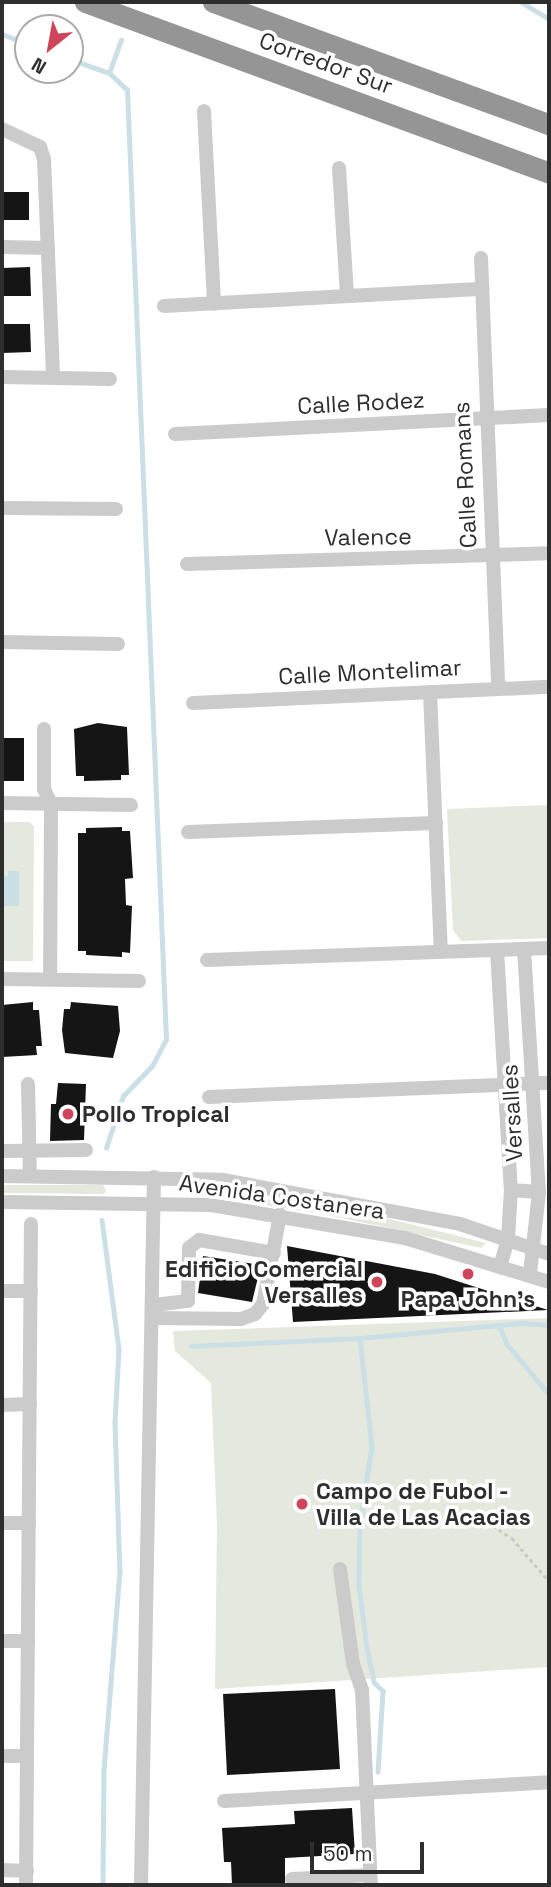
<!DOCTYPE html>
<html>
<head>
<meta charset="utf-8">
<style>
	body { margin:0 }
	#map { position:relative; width:551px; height:1887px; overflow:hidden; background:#fff; font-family:"Space Grotesk",sans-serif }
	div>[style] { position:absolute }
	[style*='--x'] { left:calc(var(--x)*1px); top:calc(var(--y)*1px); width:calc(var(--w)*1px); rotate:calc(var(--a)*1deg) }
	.green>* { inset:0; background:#e5e9dd }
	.water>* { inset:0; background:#cbdfe7 }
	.stream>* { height:4.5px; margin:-2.25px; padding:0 2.25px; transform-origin:2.25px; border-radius:2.25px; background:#cbdfe7 }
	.building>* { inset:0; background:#151515 }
	.path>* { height:2.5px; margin-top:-1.25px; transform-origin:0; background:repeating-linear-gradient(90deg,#c8c8c8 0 3.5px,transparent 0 7px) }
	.minor>* { height:14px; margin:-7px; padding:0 7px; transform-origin:7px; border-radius:7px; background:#cbcbcb }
	.highway>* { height:21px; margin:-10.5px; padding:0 10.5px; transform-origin:10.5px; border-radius:10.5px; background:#959595 }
	.dots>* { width:19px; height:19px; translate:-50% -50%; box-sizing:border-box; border:4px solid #fff; border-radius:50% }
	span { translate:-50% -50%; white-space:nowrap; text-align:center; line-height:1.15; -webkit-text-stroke:7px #fff; paint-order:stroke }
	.street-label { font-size:23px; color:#2e2e2e }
	.poi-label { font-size:23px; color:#2e2e2e; font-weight:700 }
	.left { translate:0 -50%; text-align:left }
	.right { translate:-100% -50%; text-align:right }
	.frame { position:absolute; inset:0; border:4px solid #2e2e2e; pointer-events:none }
	.north { position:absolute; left:14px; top:14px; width:70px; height:70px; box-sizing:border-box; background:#fff; border:2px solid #ababab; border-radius:50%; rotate:211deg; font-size:19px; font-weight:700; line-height:28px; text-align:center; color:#2e2e2e }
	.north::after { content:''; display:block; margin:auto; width:24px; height:32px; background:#d0445a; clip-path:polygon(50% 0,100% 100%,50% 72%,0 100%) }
	.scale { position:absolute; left:310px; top:1842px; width:114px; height:32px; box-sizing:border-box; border:4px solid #2e2e2e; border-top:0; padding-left:9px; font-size:21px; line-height:24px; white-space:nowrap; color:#2e2e2e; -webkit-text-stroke:5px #fff; paint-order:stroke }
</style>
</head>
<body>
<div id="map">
	<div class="green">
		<div style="clip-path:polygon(549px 805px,549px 938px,461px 941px,453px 930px,447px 809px)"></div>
		<div style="clip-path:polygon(2px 822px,30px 822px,34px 827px,33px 961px,2px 961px)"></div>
		<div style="clip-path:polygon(2px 1185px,103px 1185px,106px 1190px,104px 1194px,2px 1193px)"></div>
		<div style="clip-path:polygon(209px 1189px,382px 1217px,486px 1243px,481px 1248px,323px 1214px,210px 1197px)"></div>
		<div style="clip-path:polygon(549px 1318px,549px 1667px,215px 1689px,217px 1526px,211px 1383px,175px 1351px,173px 1331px)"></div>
	</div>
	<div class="water">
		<div style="clip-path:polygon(8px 871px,19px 871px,19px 906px,2px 906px,2px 876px,8px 876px)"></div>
	</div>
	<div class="stream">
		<div style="--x:521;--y:2;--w:33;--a:31"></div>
		<div style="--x:2;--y:34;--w:28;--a:21"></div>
		<div style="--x:70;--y:59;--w:41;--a:19.7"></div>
		<div style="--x:106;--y:1148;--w:55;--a:-71.9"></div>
		<div style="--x:123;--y:1096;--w:42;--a:-46"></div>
		<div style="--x:152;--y:1066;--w:30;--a:-62"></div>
		<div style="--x:166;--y:1040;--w:951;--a:-92.35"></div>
		<div style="--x:127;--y:90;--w:25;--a:-137"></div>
		<div style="--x:109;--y:73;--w:35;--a:-70"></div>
		<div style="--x:102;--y:1220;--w:130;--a:82.5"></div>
		<div style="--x:119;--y:1349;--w:74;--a:93.1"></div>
		<div style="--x:115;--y:1423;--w:148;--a:88.1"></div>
		<div style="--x:120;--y:1571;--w:199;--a:94.6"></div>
		<div style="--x:104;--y:1769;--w:116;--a:90.5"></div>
		<div style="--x:499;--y:1325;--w:21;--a:67"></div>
		<div style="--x:507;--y:1344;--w:65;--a:50"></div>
		<div style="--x:360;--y:1338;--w:110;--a:83.7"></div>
		<div style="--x:372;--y:1447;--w:78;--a:98.9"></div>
		<div style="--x:360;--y:1524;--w:61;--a:90.9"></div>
		<div style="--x:359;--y:1585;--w:64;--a:82.8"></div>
		<div style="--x:367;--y:1648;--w:35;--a:78"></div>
		<div style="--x:374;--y:1682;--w:13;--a:45"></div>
		<div style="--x:383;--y:1691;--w:81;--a:93.5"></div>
		<div style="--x:191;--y:1346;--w:169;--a:-2.7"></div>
		<div style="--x:360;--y:1338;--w:163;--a:-5.3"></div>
		<div style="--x:522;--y:1323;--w:27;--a:4"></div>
	</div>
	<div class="building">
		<div style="clip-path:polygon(2px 192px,29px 192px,29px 220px,2px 220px)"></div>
		<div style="clip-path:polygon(30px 267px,31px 296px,2px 296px,2px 268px)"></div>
		<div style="clip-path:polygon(2px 324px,30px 324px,31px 352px,2px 353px)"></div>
		<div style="clip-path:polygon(98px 723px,127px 727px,129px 775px,121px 775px,121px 780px,84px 781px,84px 776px,76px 776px,74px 729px)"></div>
		<div style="clip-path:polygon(2px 738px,24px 738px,24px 781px,2px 781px)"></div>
		<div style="clip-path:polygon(122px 827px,122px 831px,130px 831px,133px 878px,125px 879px,126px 905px,132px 906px,130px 953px,122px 952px,122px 957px,86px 955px,86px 951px,78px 951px,78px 833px,86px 833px,86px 828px)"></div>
		<div style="clip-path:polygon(33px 1002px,33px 1010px,39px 1010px,42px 1046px,36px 1046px,37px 1055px,2px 1057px,2px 1005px)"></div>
		<div style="clip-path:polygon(71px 1002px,118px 1006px,120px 1031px,113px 1058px,65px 1053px,62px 1030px,64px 1009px,70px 1009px)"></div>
		<div style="clip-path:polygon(58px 1083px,86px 1084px,84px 1140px,50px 1141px,51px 1104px,56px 1104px)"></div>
		<div style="clip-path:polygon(287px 1246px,435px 1274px,548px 1310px,293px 1322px)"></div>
		<div style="clip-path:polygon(203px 1256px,261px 1265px,252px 1302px,198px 1293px)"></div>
		<div style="clip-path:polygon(335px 1689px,340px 1769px,227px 1775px,223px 1694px)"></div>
		<div style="clip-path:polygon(352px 1808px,355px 1854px,285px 1858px,285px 1885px,232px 1885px,231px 1862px,224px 1862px,222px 1828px,295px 1824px,294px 1811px)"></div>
	</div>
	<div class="path">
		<div style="--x:493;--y:1526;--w:22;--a:32"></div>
		<div style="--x:512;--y:1538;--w:57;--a:49.3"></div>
	</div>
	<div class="minor">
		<div style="--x:204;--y:111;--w:193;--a:87"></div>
		<div style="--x:2;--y:129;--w:42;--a:25.3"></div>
		<div style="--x:40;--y:147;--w:13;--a:72"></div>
		<div style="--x:44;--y:159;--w:219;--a:87.6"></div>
		<div style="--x:339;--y:168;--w:126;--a:86.4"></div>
		<div style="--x:2;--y:247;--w:46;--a:1.2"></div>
		<div style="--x:481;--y:258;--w:431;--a:87.7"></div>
		<div style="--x:164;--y:306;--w:319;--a:-3.1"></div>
		<div style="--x:2;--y:377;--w:108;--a:1.1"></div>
		<div style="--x:175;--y:434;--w:374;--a:-2.9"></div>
		<div style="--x:2;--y:508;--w:114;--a:0.5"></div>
		<div style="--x:187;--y:564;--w:362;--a:-1.7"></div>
		<div style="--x:2;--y:642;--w:116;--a:1"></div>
		<div style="--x:430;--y:692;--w:260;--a:87.6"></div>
		<div style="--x:193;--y:703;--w:356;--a:-2.6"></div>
		<div style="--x:44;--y:729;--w:60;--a:90"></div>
		<div style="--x:44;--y:789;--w:17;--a:65"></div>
		<div style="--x:51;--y:804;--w:175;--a:90.3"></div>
		<div style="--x:2;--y:803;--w:129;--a:0.9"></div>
		<div style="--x:188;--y:832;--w:248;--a:-2.1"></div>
		<div style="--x:524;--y:949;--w:243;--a:86.5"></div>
		<div style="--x:539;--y:1192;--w:82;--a:96.3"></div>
		<div style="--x:497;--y:950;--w:240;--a:86.7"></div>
		<div style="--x:511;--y:1190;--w:49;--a:93.5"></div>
		<div style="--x:508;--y:1239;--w:26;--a:106"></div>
		<div style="--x:207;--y:960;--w:342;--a:-2"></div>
		<div style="--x:2;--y:979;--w:137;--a:0.8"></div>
		<div style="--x:28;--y:1084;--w:92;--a:88.8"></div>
		<div style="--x:209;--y:1097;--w:340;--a:-2.4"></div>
		<div style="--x:2;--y:1151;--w:84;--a:-0.7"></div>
		<div style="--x:2;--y:1176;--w:221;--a:1"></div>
		<div style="--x:223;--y:1180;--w:241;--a:10.5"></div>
		<div style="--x:460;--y:1224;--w:94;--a:18.6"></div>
		<div style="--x:511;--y:1190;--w:28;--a:4"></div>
		<div style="--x:2;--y:1202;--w:209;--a:0.8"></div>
		<div style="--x:211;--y:1205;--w:197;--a:9.7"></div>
		<div style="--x:405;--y:1238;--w:151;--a:17"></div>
		<div style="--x:2;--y:1291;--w:29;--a:0"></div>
		<div style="--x:154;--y:1305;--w:34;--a:-7"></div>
		<div style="--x:188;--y:1301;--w:53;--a:-88.9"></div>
		<div style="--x:189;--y:1248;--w:13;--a:-39"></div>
		<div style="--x:199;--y:1240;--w:76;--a:9.8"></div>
		<div style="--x:154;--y:1318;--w:87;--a:0.7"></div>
		<div style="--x:241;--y:1319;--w:15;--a:-20"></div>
		<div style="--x:255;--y:1314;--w:13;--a:-51"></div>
		<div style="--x:263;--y:1304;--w:91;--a:-79.2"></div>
		<div style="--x:2;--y:1405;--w:28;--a:-2"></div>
		<div style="--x:2;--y:1523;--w:27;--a:0"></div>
		<div style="--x:340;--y:1569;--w:96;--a:82.2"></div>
		<div style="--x:353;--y:1664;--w:28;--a:71"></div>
		<div style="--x:362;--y:1690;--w:195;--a:87.4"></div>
		<div style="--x:2;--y:1641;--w:26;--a:0"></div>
		<div style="--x:2;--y:1756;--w:25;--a:0"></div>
		<div style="--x:224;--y:1801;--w:326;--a:-3.3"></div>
		<div style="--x:2;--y:1870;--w:25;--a:2"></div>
		<div style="--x:292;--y:1879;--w:78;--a:-2.9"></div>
		<div style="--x:26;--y:1885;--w:661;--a:-89.57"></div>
		<div style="--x:141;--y:1885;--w:708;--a:-88.95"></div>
	</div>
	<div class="highway">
		<div style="--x:85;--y:2;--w:495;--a:20.2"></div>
		<div style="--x:213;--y:2;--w:357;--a:20"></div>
	</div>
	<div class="dots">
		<div style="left:68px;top:1114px;background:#d0445a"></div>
		<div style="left:468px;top:1274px;background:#d0445a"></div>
		<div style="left:377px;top:1282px;background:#d0445a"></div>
		<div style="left:302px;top:1504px;background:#d0445a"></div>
	</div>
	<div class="street-label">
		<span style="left:326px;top:63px;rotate:20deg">Corredor Sur</span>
		<span style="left:361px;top:403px;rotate:-3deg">Calle Rodez</span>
		<span style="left:465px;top:475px;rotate:-93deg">Calle Romans</span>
		<span style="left:368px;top:537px;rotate:-1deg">Valence</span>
		<span style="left:370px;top:672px;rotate:-3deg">Calle Montelimar</span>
		<span style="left:512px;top:1113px;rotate:-93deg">Versalles</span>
		<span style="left:282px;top:1197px;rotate:8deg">Avenida Costanera</span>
	</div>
	<div class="poi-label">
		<span class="left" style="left:82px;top:1114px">Pollo Tropical</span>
		<span class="right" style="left:363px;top:1282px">Edificio Comercial<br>Versalles</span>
		<span style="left:468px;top:1299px">Papa John's</span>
		<span class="left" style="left:316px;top:1504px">Campo de Fubol -<br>Villa de Las Acacias</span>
	</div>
	<div class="frame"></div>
	<div class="north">N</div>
	<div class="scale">50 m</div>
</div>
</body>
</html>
